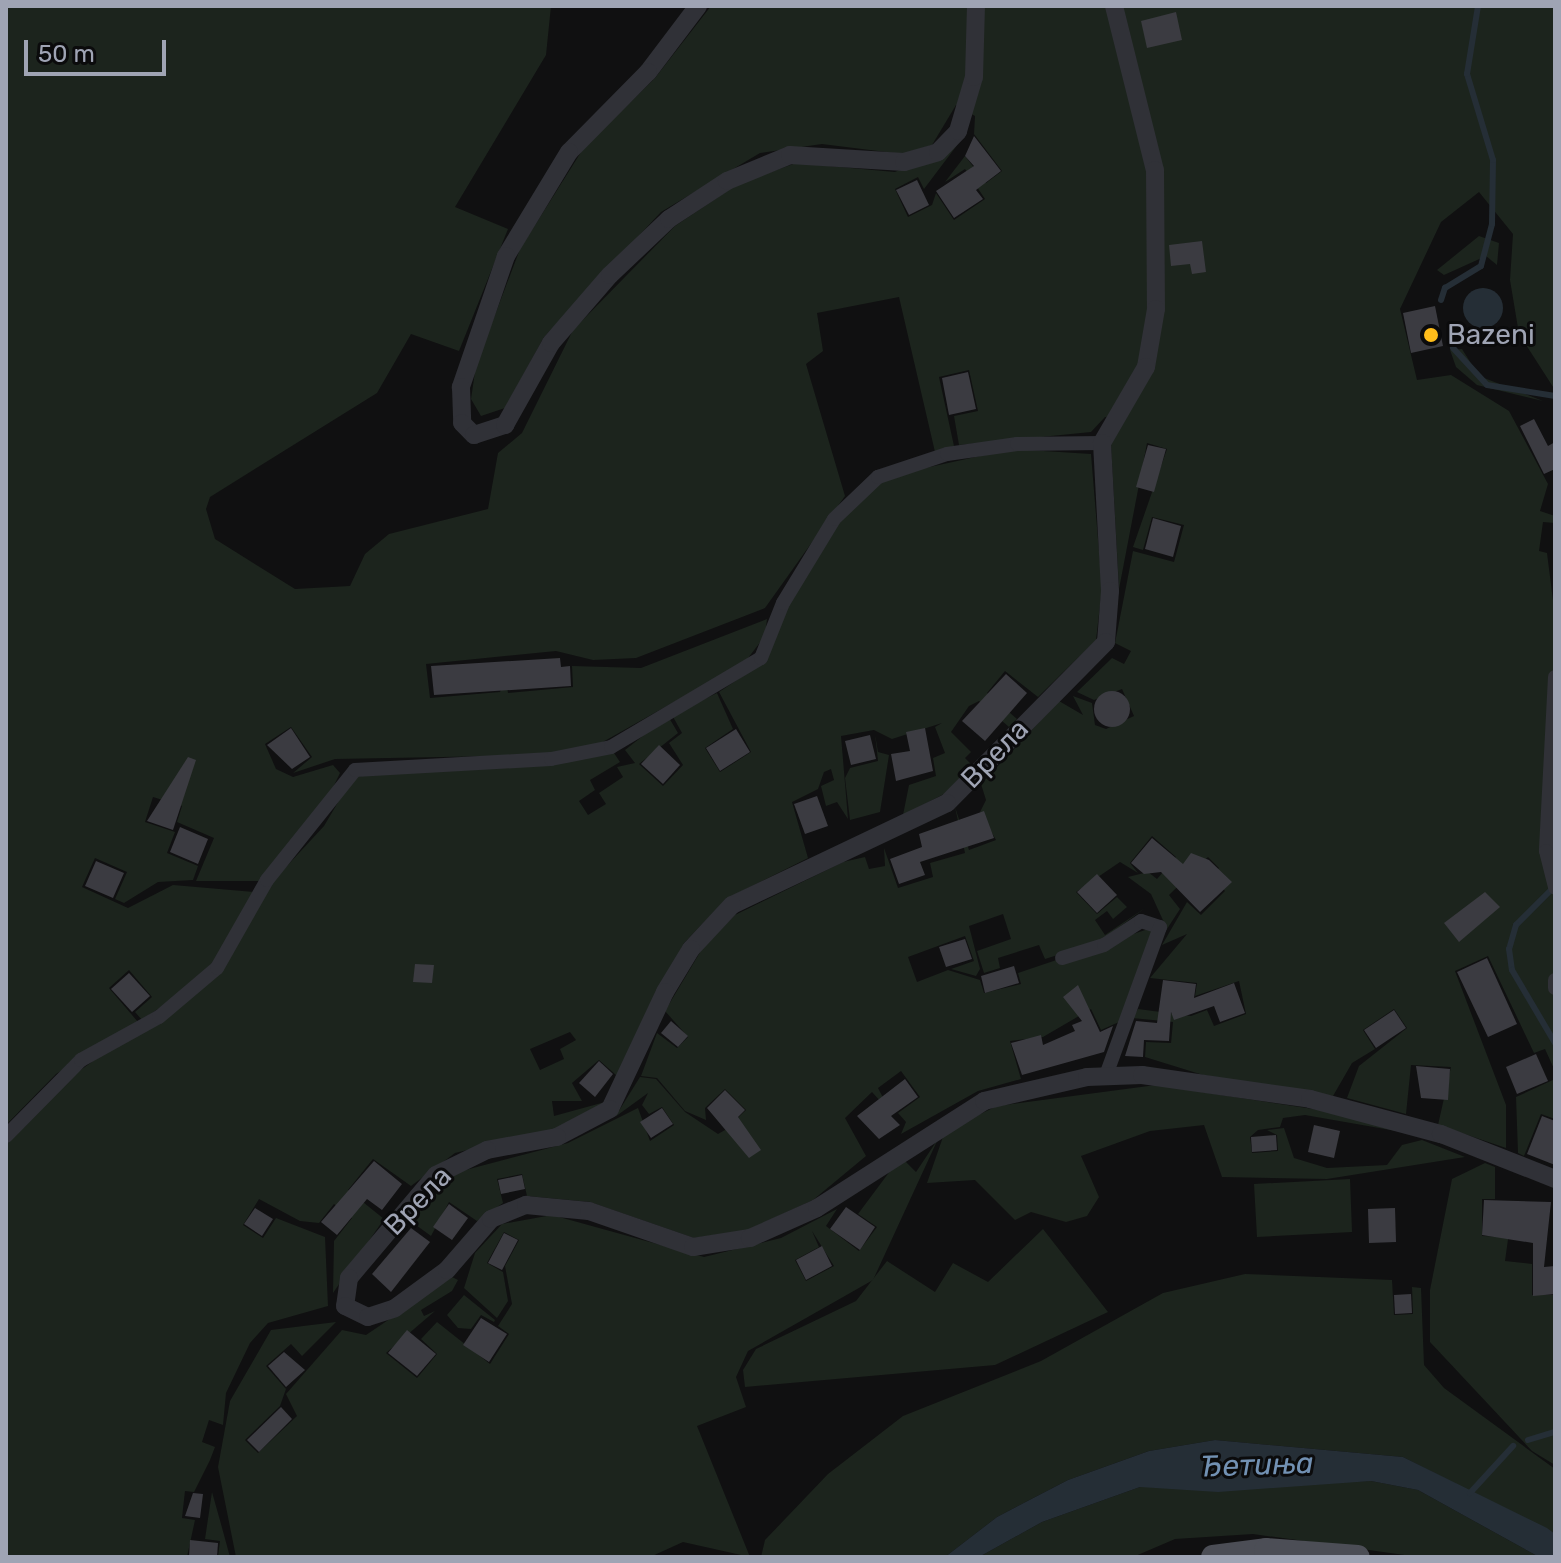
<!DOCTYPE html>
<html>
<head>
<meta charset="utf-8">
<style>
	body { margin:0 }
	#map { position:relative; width:1561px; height:1563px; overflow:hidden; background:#101011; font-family:Rubik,sans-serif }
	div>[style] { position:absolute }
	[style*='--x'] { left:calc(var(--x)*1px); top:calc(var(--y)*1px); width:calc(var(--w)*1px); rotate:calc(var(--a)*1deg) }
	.green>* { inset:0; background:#1c241d }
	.water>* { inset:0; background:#252e36 }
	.round { border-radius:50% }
	.stream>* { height:6px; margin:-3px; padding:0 3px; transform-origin:3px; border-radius:3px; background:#252e36 }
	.building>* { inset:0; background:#3b3b41 }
	.minor>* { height:14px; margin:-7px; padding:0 7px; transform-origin:7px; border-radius:7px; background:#303137 }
	.tertiary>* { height:18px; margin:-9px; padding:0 9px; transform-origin:9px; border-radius:9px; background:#303137 }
	.primary>* { height:24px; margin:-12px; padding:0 12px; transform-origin:12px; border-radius:12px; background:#4c4e56 }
	.dots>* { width:22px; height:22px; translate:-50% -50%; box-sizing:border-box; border:4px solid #0b0b0c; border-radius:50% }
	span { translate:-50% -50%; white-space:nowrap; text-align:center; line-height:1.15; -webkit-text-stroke:6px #0b0b0c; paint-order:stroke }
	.poi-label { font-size:28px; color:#9fa4b4 }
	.left { translate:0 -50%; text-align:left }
	.street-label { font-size:28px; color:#9fa4b4 }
	.water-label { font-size:30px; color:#7291b3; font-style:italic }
	.frame { position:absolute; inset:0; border:8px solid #9fa4b4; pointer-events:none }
	.scale { position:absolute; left:24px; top:40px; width:142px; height:36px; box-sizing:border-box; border:4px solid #9fa4b4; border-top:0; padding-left:10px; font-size:24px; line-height:28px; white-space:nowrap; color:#9fa4b4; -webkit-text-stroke:6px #0b0b0c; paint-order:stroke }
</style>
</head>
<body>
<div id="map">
	<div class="green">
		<div style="clip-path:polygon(6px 6px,551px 6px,546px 55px,455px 207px,508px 229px,459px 351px,411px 334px,377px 393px,210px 497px,206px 509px,215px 539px,295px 589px,350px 586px,365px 554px,389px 534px,488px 509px,498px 453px,522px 433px,573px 330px,675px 226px,738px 184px,796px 163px,895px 172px,958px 144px,924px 189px,918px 177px,895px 189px,908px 217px,932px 205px,936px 193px,954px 220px,985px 199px,965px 169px,945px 182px,965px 156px,986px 183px,1002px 171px,974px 134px,975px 116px,956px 105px,932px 145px,902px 154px,822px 144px,760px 153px,661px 212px,544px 337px,505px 408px,481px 416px,471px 399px,476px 365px,520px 249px,583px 149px,655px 78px,711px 6px,1555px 6px,1555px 390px,1519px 334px,1510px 280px,1513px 234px,1479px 192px,1441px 222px,1400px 309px,1417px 380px,1451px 375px,1509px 411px,1548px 484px,1540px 511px,1555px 516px,1555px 523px,1543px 522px,1539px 551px,1547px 553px,1555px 616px,1555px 1071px,1545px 1049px,1534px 1053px,1488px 956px,1455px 971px,1506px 1105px,1506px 1148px,1438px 1125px,1451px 1067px,1411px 1065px,1406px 1114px,1347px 1098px,1359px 1066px,1407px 1028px,1394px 1009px,1363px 1030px,1375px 1049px,1352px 1063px,1333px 1096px,1203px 1075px,1145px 1057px,1146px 1042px,1171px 1043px,1173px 1022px,1132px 1018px,1138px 1009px,1191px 1016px,1207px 1010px,1214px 1026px,1246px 1014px,1239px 981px,1195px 996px,1197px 983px,1150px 978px,1187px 934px,1162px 945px,1187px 902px,1201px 915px,1225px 891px,1212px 876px,1219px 868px,1208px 857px,1169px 895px,1180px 909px,1167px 929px,1151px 894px,1128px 877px,1148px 872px,1157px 879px,1176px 857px,1152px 836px,1130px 863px,1138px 873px,1120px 862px,1076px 892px,1097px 914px,1117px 897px,1127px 907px,1113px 919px,1107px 911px,1095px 920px,1105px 935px,1145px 908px,1099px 942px,1045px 959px,1039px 945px,998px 958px,1000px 968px,984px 973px,977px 951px,1011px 939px,1003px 914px,969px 926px,980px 969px,976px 976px,951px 969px,974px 961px,965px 936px,908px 957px,917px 982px,948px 970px,980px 980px,984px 993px,1021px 984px,1018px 973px,1154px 927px,1119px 1022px,1101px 1030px,1091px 1009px,1043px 1037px,1010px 1041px,1021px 1079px,978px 1091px,901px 1134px,906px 1122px,898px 1113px,920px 1097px,901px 1071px,878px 1088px,891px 1113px,872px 1092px,845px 1118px,866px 1156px,813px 1200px,748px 1230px,694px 1238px,590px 1202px,527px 1196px,522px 1174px,497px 1179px,503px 1203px,477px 1221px,449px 1202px,431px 1236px,409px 1220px,458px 1172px,568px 1143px,638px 1108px,650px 1141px,674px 1125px,662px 1107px,649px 1114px,642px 1105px,648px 1093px,615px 1117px,640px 1077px,656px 1079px,685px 1112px,718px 1134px,725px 1130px,746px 1110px,725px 1089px,705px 1108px,706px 1120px,685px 1111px,657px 1078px,641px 1076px,657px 1033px,677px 1048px,688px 1037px,665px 1011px,702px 949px,735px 915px,843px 862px,865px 857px,869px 869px,885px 866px,884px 848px,898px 888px,933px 877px,930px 863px,965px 853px,955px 807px,969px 850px,996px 840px,980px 812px,986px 800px,981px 784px,1059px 701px,1083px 715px,1073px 696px,1092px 703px,1095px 725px,1106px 729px,1134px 716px,1122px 689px,1094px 700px,1077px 692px,1112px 658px,1124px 664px,1131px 651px,1115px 643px,1133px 551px,1174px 562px,1184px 525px,1152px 517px,1143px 550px,1133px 547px,1167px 449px,1147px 443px,1119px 589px,1111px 444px,1122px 416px,1105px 417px,1091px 432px,959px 445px,954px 416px,978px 411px,969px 370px,939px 377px,954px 446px,935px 452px,899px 297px,817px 313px,823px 351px,806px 364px,845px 496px,765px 608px,636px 658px,593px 660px,556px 651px,426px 664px,430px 698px,500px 692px,506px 679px,508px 693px,573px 687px,572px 666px,641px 668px,767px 619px,765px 636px,745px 662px,601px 743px,546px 755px,335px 759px,293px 773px,312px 757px,291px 727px,265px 744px,276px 769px,293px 777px,333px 765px,340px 773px,326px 802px,261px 881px,196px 881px,214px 838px,177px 822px,182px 806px,153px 797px,145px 822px,175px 832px,167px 853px,198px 866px,193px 880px,158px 882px,124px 903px,115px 899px,127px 872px,95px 858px,82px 887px,128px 908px,173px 885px,254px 892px,225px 948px,194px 984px,142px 1020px,135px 1012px,152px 997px,129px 970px,109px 988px,138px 1022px,56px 1074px,6px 1125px)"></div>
		<div style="clip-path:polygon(1479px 236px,1499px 243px,1497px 265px,1486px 256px,1444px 275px,1437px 270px)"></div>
		<div style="clip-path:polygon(1462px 349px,1479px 376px,1543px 401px,1477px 385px,1456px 367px,1450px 350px)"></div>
		<div style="clip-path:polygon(evenodd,1012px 449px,1091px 454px,1102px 588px,1096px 640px,1038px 697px,1005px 671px,987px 693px,1017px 719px,1009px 727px,979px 701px,969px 706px,951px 732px,971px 752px,965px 758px,973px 766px,944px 794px,903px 815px,909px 785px,936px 776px,933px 758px,945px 753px,935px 727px,942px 723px,892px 739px,874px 730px,841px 736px,848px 819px,837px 802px,826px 806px,821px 786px,834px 780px,831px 769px,824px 772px,818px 789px,792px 802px,808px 858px,726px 899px,684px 943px,613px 1083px,616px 1075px,599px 1060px,572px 1083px,582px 1101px,552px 1101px,554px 1116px,605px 1102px,555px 1129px,455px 1153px,411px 1186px,373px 1159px,348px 1190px,384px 1219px,333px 1293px,334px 1241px,352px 1218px,334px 1204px,319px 1223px,300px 1221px,259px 1199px,243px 1225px,263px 1238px,276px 1218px,325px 1237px,328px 1306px,268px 1323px,250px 1343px,226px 1393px,223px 1425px,209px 1420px,202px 1442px,215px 1447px,210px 1460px,194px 1492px,185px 1491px,182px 1518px,195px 1520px,187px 1557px,6px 1557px,6px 1146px,15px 1131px,75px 1074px,220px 971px,274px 880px,324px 826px,353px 777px,612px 750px,620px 762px,590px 780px,595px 790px,579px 801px,588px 815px,606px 804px,599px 793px,623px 777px,617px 767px,635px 763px,625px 750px,668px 716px,678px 733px,639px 764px,663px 786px,683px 765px,669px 743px,682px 733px,672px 715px,717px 693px,733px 729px,705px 748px,720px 772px,751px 752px,719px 692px,767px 660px,792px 595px,844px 515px,884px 477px,1012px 449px,570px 1032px,576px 1040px,560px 1049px,564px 1059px,540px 1070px,530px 1049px,570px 1032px)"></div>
		<div style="clip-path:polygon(875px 734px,878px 752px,889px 755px,880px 812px,850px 820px,845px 778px,850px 768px,878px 761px)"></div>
		<div style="clip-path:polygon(1555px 1079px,1555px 1119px,1541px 1114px,1524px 1156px,1518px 1153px,1516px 1097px)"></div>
		<div style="clip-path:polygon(1156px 1085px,1320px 1110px,1402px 1132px,1305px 1115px,1283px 1118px,1280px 1127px,1258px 1130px,1250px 1137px,1252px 1153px,1278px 1151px,1277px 1135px,1267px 1130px,1284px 1128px,1294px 1158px,1327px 1168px,1387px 1165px,1402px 1145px,1422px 1140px,1465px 1157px,1327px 1179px,1222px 1177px,1204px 1125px,1150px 1131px,1081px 1156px,1099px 1197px,1087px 1216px,1066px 1222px,1031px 1212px,1015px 1220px,975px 1180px,927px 1183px,945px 1131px,997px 1106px)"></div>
		<div style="clip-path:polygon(evenodd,938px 1139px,873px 1280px,748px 1351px,736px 1377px,746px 1407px,697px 1426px,750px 1557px,683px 1542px,650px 1557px,236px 1557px,218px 1467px,230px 1401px,271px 1330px,336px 1322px,302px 1356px,291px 1344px,266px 1366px,286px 1389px,280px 1406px,245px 1440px,258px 1453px,297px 1416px,286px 1394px,342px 1330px,366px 1335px,452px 1277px,458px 1280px,452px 1291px,421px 1310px,424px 1316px,435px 1311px,386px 1353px,417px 1378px,437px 1354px,421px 1339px,437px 1322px,490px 1364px,509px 1334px,498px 1326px,512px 1304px,505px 1266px,519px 1240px,504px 1232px,487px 1263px,503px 1272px,508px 1301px,497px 1318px,464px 1288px,475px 1253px,502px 1224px,552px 1215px,704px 1257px,781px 1238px,837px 1209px,826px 1226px,859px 1251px,877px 1227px,858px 1214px,893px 1167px,903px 1159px,916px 1172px,938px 1139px,812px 1231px,834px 1266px,806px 1281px,795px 1260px,819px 1247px,812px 1231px)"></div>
		<div style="clip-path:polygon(1485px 1163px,1495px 1167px,1495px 1199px,1482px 1199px,1482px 1236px,1507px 1237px,1510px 1225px,1505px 1261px,1532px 1264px,1532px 1295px,1555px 1295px,1555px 1465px,1532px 1451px,1430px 1342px,1430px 1290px,1452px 1179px)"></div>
		<div style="clip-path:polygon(1350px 1179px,1352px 1232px,1257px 1237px,1254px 1184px)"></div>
		<div style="clip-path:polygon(1043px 1229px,1108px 1312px,995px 1365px,745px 1387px,743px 1370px,756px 1349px,856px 1301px,887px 1261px,935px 1292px,953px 1263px,988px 1282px)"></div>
		<div style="clip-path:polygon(1245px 1274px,1392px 1280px,1394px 1315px,1413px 1314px,1412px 1287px,1421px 1288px,1424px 1365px,1444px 1388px,1555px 1469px,1555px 1534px,1403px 1457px,1215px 1440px,1149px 1451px,1068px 1480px,997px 1517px,945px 1557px,761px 1557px,765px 1540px,828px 1474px,903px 1416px,1041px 1361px,1163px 1293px)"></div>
		<div style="clip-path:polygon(464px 1295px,495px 1320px,494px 1322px,481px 1315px,471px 1329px,458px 1328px,447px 1315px)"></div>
		<div style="clip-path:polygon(1371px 1481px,1418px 1490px,1539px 1557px,1419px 1557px,1253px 1534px,1175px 1539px,1133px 1557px,979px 1557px,1042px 1522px,1140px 1487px)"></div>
		<div style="clip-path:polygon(212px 1492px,221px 1524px,230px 1557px,218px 1557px,220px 1541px,205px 1539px)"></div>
	</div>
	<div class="water">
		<div class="round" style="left:1463px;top:288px;width:40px;height:40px"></div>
		<div style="clip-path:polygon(1215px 1440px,1403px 1457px,1547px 1528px,1555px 1534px,1555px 1557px,1539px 1557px,1418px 1490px,1371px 1481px,1218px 1492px,1140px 1487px,1042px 1522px,979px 1557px,945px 1557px,997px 1517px,1068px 1480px,1149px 1451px)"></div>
	</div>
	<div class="stream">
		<div style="--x:1441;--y:300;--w:13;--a:-72"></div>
		<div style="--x:1445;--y:288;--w:42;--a:-31.4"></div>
		<div style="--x:1481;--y:266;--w:43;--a:-75.3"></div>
		<div style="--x:1492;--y:224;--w:64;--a:-89.1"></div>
		<div style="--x:1493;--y:160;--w:90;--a:-106.8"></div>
		<div style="--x:1467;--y:74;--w:69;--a:-80.8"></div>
		<div style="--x:1453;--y:348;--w:50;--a:47.4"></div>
		<div style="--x:1487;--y:385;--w:69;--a:9.2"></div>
		<div style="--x:1555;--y:886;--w:55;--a:135"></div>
		<div style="--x:1516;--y:925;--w:25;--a:106"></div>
		<div style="--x:1509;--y:949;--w:21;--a:82"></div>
		<div style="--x:1512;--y:970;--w:85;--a:59.5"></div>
		<div style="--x:1528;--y:1440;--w:28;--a:-17"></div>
		<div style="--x:1470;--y:1493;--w:64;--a:-47.5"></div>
	</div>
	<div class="building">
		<div style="clip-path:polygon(1176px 12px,1182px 40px,1147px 48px,1141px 21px)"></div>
		<div style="clip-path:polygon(974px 136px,1001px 171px,976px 190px,983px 199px,954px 218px,936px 191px,974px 166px,965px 156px)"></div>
		<div style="clip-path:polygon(917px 180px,929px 205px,909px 215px,896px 190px)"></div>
		<div style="clip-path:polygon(1202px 241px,1206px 272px,1192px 274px,1190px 264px,1171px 266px,1169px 245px)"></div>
		<div style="clip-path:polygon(1435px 306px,1443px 346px,1411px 353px,1403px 313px)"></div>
		<div style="clip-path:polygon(968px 372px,976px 409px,949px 415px,942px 378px)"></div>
		<div style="clip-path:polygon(1534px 419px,1548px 446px,1555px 442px,1555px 469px,1544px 474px,1520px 426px)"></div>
		<div style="clip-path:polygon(1148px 445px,1166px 449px,1154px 492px,1136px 487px)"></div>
		<div style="clip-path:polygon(1153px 518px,1181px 526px,1173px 557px,1145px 549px)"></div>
		<div style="clip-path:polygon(560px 658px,561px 667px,570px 666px,571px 686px,434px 695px,431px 666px)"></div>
		<div style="clip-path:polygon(1006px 674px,1027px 693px,985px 741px,962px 721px)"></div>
		<div class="round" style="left:1094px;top:691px;width:36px;height:36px"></div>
		<div style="clip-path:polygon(291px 728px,310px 757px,292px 769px,267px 745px)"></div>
		<div style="clip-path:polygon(925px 728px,933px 771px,896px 781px,891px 754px,910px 751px,906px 732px)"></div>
		<div style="clip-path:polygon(736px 729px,750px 752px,720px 771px,706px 748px)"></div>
		<div style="clip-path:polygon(870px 735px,876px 759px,851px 765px,845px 741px)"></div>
		<div style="clip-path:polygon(659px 745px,680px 765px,663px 784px,641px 764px)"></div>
		<div style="clip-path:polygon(188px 757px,196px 760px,173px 830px,147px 821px)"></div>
		<div style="clip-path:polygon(817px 796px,828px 826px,805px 834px,794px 804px)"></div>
		<div style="clip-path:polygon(984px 811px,994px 838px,920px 862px,925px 875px,899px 884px,890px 859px,922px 847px,919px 834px)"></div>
		<div style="clip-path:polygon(180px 827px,208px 839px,198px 864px,170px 852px)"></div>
		<div style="clip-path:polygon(1152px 838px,1183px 864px,1191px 853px,1209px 860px,1232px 882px,1200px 912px,1161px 872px,1144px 874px,1131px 863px)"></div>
		<div style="clip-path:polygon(96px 861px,124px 873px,113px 898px,85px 886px)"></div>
		<div style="clip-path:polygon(1097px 874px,1117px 895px,1097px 913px,1077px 892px)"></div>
		<div style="clip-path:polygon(1485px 892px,1500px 907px,1459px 942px,1444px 923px)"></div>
		<div style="clip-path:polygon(965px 939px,972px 959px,946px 967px,939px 947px)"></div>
		<div style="clip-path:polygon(1487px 958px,1517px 1024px,1488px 1037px,1457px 972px)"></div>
		<div style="clip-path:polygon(415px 964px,434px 965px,432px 983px,413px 982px)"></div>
		<div style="clip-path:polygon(1014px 966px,1019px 983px,985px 993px,981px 976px)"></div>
		<div style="clip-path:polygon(129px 973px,150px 996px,132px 1012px,111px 989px)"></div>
		<div style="clip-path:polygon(1163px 980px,1196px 984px,1194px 998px,1234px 983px,1245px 1013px,1220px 1022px,1214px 1006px,1174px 1020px,1171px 1012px,1169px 1041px,1144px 1040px,1143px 1057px,1125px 1056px,1136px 1021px,1157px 1023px)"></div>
		<div style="clip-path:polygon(1078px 985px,1100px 1032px,1113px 1026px,1104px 1052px,1022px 1075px,1011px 1043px,1041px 1035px,1043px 1045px,1075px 1031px,1072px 1025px,1082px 1021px,1063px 997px)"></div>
		<div style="clip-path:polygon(1394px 1010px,1406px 1028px,1376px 1048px,1364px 1030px)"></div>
		<div style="clip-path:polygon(671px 1021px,688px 1036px,678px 1047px,661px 1033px)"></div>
		<div style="clip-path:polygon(1536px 1054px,1548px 1081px,1517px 1094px,1506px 1067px)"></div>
		<div style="clip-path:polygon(599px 1061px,613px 1074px,595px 1097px,579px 1083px)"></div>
		<div style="clip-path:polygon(1416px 1066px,1450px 1069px,1448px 1100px,1421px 1098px)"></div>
		<div style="clip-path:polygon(905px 1079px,918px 1097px,891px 1116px,900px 1125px,879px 1139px,857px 1116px)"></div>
		<div style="clip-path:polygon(725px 1090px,745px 1110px,738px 1117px,761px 1150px,749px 1158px,707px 1108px)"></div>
		<div style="clip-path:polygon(662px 1108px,673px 1124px,651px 1138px,640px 1122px)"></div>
		<div style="clip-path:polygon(1542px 1116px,1555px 1121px,1555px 1165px,1527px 1154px)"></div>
		<div style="clip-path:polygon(1314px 1125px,1340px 1131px,1334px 1158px,1308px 1152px)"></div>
		<div style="clip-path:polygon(1276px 1135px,1277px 1150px,1252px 1152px,1251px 1137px)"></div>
		<div style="clip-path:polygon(374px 1161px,402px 1184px,382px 1210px,367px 1199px,337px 1235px,321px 1222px)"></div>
		<div style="clip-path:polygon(522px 1175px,525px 1189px,501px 1194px,498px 1180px)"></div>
		<div style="clip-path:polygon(1484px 1200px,1551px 1202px,1544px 1267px,1555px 1266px,1555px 1294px,1533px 1296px,1533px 1243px,1482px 1235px)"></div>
		<div style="clip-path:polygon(449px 1204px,468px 1218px,452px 1240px,433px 1227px)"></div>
		<div style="clip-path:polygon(846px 1207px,875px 1227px,860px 1250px,830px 1229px)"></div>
		<div style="clip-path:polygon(255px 1208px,273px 1219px,262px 1236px,244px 1224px)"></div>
		<div style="clip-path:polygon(1395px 1208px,1396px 1242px,1369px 1243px,1368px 1209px)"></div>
		<div style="clip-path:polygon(411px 1228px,430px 1242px,391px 1292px,372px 1274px)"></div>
		<div style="clip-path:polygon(504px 1233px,518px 1240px,502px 1270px,488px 1263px)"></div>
		<div style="clip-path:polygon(822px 1246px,832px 1266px,806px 1280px,796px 1260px)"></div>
		<div style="clip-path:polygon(1411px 1294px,1412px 1313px,1395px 1314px,1394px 1295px)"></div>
		<div style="clip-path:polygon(481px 1318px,507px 1334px,489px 1362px,463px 1345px)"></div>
		<div style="clip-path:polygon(407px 1330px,436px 1354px,417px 1376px,388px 1353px)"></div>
		<div style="clip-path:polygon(284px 1352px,305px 1370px,286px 1387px,268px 1366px)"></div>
		<div style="clip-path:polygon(281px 1407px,292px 1419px,259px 1452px,247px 1440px)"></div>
		<div style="clip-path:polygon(193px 1493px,203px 1494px,200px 1518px,185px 1516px)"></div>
		<div style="clip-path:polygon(190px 1540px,218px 1543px,217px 1557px,189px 1557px)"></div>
	</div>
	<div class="minor">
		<div style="--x:1555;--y:677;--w:174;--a:93"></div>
		<div style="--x:1546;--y:851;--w:38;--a:76"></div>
		<div style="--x:1062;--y:958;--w:44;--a:-17.2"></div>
		<div style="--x:1104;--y:945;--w:44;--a:-33"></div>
		<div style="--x:1141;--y:921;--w:20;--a:18"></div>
		<div style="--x:1160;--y:927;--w:158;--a:110"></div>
		<div style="--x:1555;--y:980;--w:8;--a:90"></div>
		<div style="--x:6;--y:1136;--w:107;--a:-45.4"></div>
		<div style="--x:81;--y:1060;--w:89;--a:-28.9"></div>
		<div style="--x:159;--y:1017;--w:76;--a:-40.2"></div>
		<div style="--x:217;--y:968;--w:101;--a:-60.4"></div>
		<div style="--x:267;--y:880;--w:141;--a:-51.3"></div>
		<div style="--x:355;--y:770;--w:196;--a:-3.2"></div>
		<div style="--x:551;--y:759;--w:61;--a:-11.3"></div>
		<div style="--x:611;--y:747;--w:174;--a:-30.7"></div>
		<div style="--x:761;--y:658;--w:59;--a:-68.2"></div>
		<div style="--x:783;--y:603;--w:98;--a:-58.7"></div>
		<div style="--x:834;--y:519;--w:61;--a:-43.7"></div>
		<div style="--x:878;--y:477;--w:73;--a:-18.4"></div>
		<div style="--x:947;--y:454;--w:71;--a:-8.1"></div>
		<div style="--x:1017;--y:444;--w:85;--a:-0.7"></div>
	</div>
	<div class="tertiary">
		<div style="--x:698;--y:6;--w:83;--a:127.1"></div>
		<div style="--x:648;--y:72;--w:112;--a:134.6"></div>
		<div style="--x:569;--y:152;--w:122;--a:121.2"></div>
		<div style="--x:506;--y:256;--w:139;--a:109"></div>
		<div style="--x:461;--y:387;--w:36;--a:88"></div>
		<div style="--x:462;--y:423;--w:17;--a:45"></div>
		<div style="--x:474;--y:435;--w:33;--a:-18"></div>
		<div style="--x:505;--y:425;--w:94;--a:-60.7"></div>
		<div style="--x:551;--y:343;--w:90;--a:-49.1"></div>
		<div style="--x:610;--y:275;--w:81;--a:-43.5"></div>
		<div style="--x:669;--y:219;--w:69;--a:-33.2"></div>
		<div style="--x:727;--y:181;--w:68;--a:-22.4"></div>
		<div style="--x:790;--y:155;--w:114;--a:3.5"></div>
		<div style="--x:904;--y:162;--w:35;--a:-16"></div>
		<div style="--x:938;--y:152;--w:29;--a:-46"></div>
		<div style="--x:958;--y:131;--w:56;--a:-73.5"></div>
		<div style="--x:974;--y:77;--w:71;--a:-88.4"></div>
		<div style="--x:1114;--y:6;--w:169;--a:76"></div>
		<div style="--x:1155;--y:170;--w:139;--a:89.6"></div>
		<div style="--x:1156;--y:309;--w:59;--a:99.8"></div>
		<div style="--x:1146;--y:367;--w:88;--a:120.1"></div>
		<div style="--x:1102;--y:443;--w:148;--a:86.9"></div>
		<div style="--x:1110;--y:591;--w:51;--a:94.5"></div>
		<div style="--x:1106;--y:642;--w:226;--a:134.6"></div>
		<div style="--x:947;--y:803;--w:238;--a:154.6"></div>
		<div style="--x:732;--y:905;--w:60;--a:133"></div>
		<div style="--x:691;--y:949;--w:50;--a:121.2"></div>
		<div style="--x:665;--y:992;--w:129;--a:115.2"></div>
		<div style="--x:610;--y:1109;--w:60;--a:152.2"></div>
		<div style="--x:557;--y:1137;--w:71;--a:169.5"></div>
		<div style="--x:487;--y:1150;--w:57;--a:153.9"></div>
		<div style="--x:436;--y:1175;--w:135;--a:130.2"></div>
		<div style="--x:349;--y:1278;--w:28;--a:98"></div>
		<div style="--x:345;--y:1306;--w:25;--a:26"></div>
		<div style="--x:368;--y:1317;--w:28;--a:-18"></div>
		<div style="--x:395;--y:1308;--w:64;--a:-36.2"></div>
		<div style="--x:447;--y:1270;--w:67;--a:-49.2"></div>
		<div style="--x:491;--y:1219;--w:38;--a:-22"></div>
		<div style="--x:526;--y:1205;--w:63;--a:5.4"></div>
		<div style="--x:589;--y:1211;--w:110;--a:19.1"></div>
		<div style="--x:693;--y:1247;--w:58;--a:-9"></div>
		<div style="--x:750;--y:1238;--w:73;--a:-24.1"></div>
		<div style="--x:817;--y:1208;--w:198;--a:-32.6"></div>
		<div style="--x:984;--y:1101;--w:106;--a:-13.1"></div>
		<div style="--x:1087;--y:1077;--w:55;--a:-2.1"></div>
		<div style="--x:1142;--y:1075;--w:170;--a:8.1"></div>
		<div style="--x:1310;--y:1099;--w:136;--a:15"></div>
		<div style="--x:1441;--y:1134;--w:123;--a:21.5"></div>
	</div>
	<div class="primary">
		<div style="--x:1213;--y:1557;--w:53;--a:-7.5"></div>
		<div style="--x:1266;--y:1550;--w:92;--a:4.4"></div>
	</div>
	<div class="dots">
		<div style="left:1431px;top:335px;background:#ffbd1a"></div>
	</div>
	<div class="poi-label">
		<span class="left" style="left:1447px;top:335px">Bazeni</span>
	</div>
	<div class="street-label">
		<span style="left:995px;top:754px;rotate:-46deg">Врела</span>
		<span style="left:418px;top:1201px;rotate:-46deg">Врела</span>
	</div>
	<div class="water-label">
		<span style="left:1257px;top:1465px;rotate:-2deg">Ђетиња</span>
	</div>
	<div class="frame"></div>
	<div class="scale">50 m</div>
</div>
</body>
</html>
